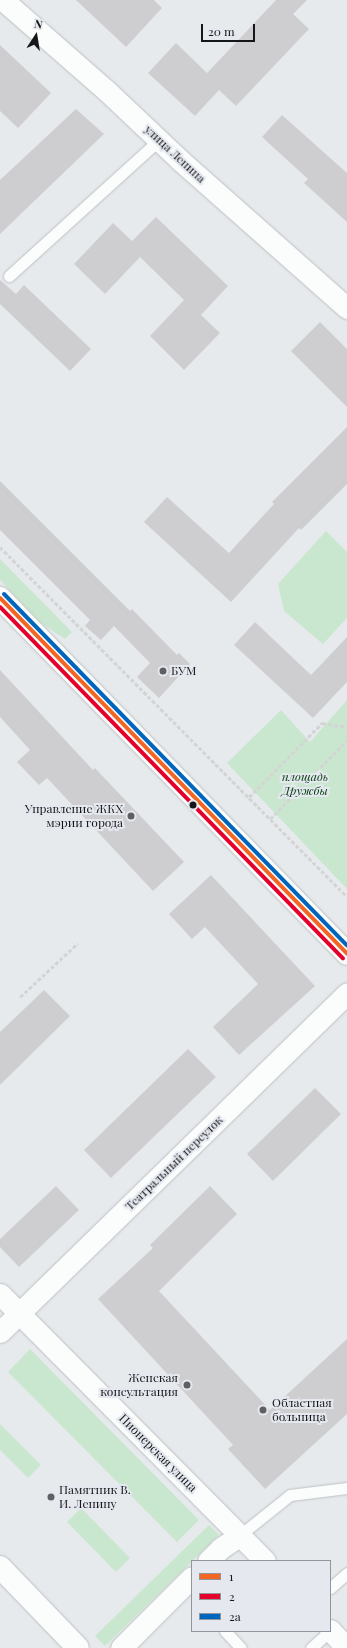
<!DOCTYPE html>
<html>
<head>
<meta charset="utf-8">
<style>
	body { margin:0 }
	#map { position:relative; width:347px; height:1648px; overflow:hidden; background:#e7eaed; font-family:"Playfair Display",serif }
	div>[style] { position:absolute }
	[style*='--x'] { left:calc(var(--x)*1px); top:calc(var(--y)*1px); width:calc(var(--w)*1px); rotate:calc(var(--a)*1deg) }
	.green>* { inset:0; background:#c9e7ce }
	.building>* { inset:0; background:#ceced0 }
	.path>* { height:2.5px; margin-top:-1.25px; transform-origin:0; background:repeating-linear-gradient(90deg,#d3d5d5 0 4px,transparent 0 6px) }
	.roads { filter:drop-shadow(0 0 1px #bec1c3) drop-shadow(0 0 1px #bec1c3) }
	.service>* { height:11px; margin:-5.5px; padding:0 5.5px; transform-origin:5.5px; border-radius:5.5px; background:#fbfcfc }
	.minor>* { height:21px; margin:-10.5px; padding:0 10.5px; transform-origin:10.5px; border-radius:10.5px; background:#fbfcfc }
	.secondary>* { height:22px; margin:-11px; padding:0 11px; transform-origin:11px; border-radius:11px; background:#fbfcfc }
	.bus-1>* { height:4px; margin:-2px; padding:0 2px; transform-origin:2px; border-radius:2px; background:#f26522 }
	.bus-2>* { height:4px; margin:-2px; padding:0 2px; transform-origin:2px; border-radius:2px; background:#e4002b }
	.bus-3>* { height:4px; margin:-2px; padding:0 2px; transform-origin:2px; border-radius:2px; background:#0065bd }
	.dots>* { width:11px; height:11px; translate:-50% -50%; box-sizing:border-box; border:2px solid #e5e9ef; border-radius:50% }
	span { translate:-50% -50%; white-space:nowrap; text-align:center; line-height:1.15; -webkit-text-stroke:4px #e5e9ef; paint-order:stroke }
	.street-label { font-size:12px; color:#151619 }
	.poi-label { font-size:12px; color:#151619 }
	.left { translate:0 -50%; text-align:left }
	.right { translate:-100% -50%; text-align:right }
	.park-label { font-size:12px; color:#094316; font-style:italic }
	.legend { position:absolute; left:191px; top:1560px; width:140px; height:72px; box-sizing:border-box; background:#e5e9ef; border:1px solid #929599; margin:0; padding:5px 7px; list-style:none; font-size:12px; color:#151619 }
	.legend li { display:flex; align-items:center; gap:8px; height:20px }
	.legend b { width:20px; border:1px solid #929599 }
	.north { position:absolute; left:16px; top:16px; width:40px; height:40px; -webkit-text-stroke:3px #e5e9ef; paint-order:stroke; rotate:12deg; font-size:11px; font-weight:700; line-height:16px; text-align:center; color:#151619 }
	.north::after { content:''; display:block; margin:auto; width:14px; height:18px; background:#151619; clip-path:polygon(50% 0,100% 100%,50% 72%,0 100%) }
	.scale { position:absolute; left:201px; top:24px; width:54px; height:18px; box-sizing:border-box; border:2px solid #151619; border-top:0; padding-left:5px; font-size:12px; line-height:14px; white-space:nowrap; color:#151619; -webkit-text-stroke:3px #e5e9ef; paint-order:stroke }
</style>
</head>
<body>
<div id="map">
	<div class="green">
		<div style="clip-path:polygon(326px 531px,347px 552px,347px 618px,323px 644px,284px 611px,278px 584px)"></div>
		<div style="clip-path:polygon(0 559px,72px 632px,65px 639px,41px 623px,0 580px)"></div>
		<div style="clip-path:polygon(347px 700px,347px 889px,227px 763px,281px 710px,310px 742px)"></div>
		<div style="clip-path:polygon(30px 1349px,199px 1520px,177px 1542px,8px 1372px)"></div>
		<div style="clip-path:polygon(0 1424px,41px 1465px,28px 1478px,0 1450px)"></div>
		<div style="clip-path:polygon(81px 1508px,130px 1558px,116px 1572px,67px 1522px)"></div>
		<div style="clip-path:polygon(209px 1525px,219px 1535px,105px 1646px,95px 1636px)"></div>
	</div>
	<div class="building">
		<div style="clip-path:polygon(76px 0,154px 0,162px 8px,126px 47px)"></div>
		<div style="clip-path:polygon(276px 0,307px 0,293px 14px,309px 29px,236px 106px,219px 90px,195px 116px,148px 73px,176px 43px,207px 73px)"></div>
		<div style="clip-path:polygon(0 45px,51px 93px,18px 128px,0 111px)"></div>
		<div style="clip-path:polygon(76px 109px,104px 134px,0 234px,0 180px)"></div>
		<div style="clip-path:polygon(282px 115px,347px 173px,347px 222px,304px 183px,308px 179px,262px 137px)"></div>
		<div style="clip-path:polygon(156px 217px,228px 286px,201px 315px,220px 333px,184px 370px,150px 336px,184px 300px,140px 257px,105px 294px,74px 264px,113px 223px,132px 241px)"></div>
		<div style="clip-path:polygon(0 280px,16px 294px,24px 285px,91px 349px,70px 371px,0 304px)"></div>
		<div style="clip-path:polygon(320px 322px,347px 349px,347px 407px,291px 351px)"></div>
		<div style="clip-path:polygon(347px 427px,347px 484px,301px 530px,299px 528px,231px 602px,144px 522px,167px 497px,229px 553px,274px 504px,272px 502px)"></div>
		<div style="clip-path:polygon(0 481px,130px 611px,132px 609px,177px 655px,179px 653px,190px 664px,159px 698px,137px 677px,150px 663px,114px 626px,101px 640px,85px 626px,90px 620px,0 530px)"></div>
		<div style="clip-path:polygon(255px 622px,311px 675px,347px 637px,347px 682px,313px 718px,234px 645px)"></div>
		<div style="clip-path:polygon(0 670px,93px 770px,95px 768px,184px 862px,153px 891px,47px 778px,39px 785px,17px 762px,30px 750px,0 717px)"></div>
		<div style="clip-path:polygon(211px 875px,315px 986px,239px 1055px,213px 1027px,258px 984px,205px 927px,192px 939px,169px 914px)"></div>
		<div style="clip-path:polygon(44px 990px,70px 1016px,0 1085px,0 1032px)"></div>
		<div style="clip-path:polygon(188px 1049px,216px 1077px,111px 1178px,84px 1150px)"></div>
		<div style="clip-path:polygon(315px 1088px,341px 1114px,273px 1181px,247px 1154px)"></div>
		<div style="clip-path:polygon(56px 1186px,79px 1210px,19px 1267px,0 1247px,0 1239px)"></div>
		<div style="clip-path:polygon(210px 1186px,237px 1214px,159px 1291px,270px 1410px,347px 1339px,347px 1414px,265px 1489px,228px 1449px,233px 1445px,98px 1299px,153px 1248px,150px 1245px)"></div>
	</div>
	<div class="path">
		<div style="--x:0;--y:547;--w:493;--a:45.2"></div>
		<div style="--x:249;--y:797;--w:104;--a:-45.4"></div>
		<div style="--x:322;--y:723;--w:25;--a:9"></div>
		<div style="--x:270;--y:819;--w:110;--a:-45.7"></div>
		<div style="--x:20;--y:997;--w:79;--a:-43"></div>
	</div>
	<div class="roads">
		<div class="service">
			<div style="--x:9;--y:276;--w:202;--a:-42.2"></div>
			<div style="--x:240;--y:1535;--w:64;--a:-38.7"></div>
			<div style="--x:290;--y:1495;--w:57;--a:-7"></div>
			<div style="--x:330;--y:1588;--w:23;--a:-41"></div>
			<div style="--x:225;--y:1631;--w:23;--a:47"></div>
			<div style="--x:311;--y:1648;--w:25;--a:-42"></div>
		</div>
		<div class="minor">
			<div style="--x:3;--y:0;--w:138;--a:41.2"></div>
			<div style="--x:107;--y:91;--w:102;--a:43.4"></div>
			<div style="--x:181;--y:161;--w:222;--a:41.5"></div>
			<div style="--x:0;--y:1294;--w:376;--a:45.2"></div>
			<div style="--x:0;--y:1332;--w:485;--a:-44.3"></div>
			<div style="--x:208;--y:1561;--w:18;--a:-45"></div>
			<div style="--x:221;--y:1548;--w:23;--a:-34"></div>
			<div style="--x:330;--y:1630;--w:25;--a:47"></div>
			<div style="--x:121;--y:1648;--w:100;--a:-45"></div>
		</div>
		<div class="secondary">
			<div style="--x:0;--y:598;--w:497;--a:45.7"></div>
			<div style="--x:0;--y:1567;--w:112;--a:46.1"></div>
		</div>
	</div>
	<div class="bus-1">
		<div style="--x:0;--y:598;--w:497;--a:45.7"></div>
	</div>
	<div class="bus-2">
		<div style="--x:0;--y:607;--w:491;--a:45.7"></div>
	</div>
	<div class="bus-3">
		<div style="--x:4;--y:594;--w:491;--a:45.7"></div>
	</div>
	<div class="dots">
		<div style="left:163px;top:671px;background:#5e6063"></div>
		<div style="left:193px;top:805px;background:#151619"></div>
		<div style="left:131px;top:816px;background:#5e6063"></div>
		<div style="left:187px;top:1385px;background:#5e6063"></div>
		<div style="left:263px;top:1410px;background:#5e6063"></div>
		<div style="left:51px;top:1497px;background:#5e6063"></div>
	</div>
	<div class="street-label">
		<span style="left:175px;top:154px;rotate:43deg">улица Ленина</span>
		<span style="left:174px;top:1163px;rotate:-44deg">Театральный переулок</span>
		<span style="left:158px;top:1453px;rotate:45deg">Пионерская улица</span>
	</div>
	<div class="poi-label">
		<span class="left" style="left:171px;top:671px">БУМ</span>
		<span class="right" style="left:123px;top:816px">Управление ЖКХ<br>мэрии города</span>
		<span class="right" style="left:178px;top:1385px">Женская<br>консультация</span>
		<span class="left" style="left:272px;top:1410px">Областная<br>больница</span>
		<span class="left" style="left:59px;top:1497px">Памятник В.<br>И. Ленину</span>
	</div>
	<div class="park-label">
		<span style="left:305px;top:784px">площадь<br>Дружбы</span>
	</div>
	<ul class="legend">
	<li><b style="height:5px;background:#f26522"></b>1</li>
	<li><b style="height:5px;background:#e4002b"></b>2</li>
	<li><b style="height:5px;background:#0065bd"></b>2а</li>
	</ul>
	<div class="north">N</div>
	<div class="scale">20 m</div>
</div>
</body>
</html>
